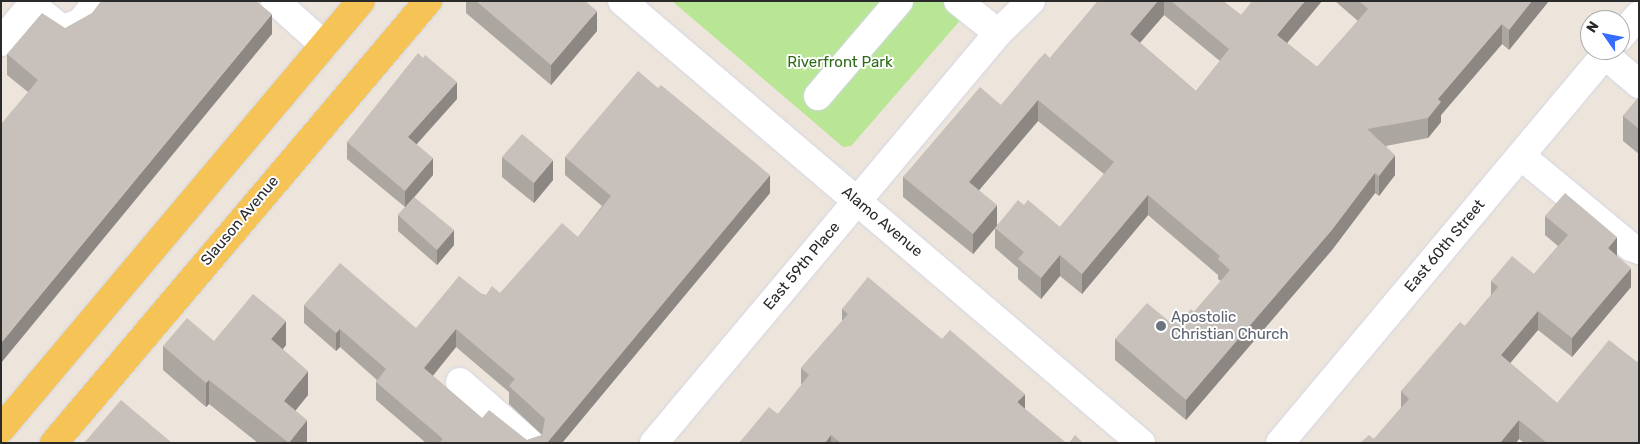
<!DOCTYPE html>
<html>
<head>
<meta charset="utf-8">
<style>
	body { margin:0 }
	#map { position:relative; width:1640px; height:444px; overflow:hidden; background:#ede4db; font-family:Rubik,sans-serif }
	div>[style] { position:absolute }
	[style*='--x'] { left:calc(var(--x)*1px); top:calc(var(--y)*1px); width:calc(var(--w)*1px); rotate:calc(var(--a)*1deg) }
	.green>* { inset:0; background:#b8e695 }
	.roads { filter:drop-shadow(0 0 1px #d0d6e4) drop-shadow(0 0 1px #d0d6e4) }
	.minor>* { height:28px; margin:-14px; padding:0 14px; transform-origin:14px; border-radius:14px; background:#fff }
	.major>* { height:28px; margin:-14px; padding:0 14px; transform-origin:14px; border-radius:14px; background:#f6c357 }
	.wall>* { inset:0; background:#aca6a1 }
	.shaded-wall>* { inset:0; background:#8c8783 }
	.building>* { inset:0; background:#c8c1bb }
	.dots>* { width:14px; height:14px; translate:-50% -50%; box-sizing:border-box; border:2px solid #fff; border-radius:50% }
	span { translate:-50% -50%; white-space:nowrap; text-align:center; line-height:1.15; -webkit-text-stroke:4px #fff; paint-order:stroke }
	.park-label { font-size:15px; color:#2f6a17 }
	.street-label { font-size:15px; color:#2a2a2a }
	.worship-label { font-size:15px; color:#5b616d }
	.left { translate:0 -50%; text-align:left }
	.frame { position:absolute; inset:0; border:2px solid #2a2a2a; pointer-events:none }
	.north { position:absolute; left:1580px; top:10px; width:50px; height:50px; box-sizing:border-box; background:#fff; border:1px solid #aaa; border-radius:50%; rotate:303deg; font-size:14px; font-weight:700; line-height:20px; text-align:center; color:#2a2a2a }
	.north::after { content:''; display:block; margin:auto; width:18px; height:22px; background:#366dff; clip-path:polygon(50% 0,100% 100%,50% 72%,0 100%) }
</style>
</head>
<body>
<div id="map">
	<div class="green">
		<div style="clip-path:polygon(672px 1px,977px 1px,851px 146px,843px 147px)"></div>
	</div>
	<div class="roads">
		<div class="minor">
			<div style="--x:275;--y:1;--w:66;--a:41.9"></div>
			<div style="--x:622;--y:1;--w:682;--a:40.42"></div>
			<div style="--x:958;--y:1;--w:51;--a:38.7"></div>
			<div style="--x:32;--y:5;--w:38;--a:39"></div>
			<div style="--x:62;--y:29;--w:19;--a:-18"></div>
			<div style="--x:80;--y:23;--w:28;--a:-51"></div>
			<div style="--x:1620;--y:37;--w:29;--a:-49"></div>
			<div style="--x:1;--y:42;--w:53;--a:-50.3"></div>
			<div style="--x:1605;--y:55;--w:45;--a:40.5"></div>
			<div style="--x:818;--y:96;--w:125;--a:-49.5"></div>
			<div style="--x:1521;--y:156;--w:143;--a:39.6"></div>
			<div style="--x:1631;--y:247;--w:9;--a:21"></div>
			<div style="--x:460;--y:382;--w:93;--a:41.1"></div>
			<div style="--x:654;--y:443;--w:535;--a:-50"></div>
			<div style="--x:998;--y:33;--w:46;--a:-44.1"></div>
			<div style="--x:1280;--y:443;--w:513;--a:-50.07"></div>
		</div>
		<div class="major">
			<div style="--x:1;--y:429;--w:559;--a:-49.93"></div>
			<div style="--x:54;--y:443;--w:579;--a:-49.76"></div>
		</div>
	</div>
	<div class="wall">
		<div style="clip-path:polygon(466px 1px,585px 1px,597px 31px,551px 85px,466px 13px)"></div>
		<div style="clip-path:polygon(evenodd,1098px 1px,1223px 1px,1241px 15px,1322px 1px,1287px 43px,1317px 67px,1358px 21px,1335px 1px,1549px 1px,1509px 50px,1502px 44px,1441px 115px,1441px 122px,1428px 138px,1386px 146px,1395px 175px,1379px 196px,1375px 193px,1332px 250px,1186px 420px,1115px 360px,1115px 339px,1171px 323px,1178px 324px,1194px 312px,1221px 281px,1218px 279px,1218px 275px,1148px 215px,1082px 294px,1060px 276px,1041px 299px,1018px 279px,1018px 268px,995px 248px,995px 228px,973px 254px,903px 197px,903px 177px,1001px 105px,1050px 58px,1098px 1px,1164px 15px,1220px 61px,1196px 91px,1140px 43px,1164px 15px,1098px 1px,1038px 121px,1104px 174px,1060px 227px,1024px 205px,997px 225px,979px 190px,1038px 121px)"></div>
		<div style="clip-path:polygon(65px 28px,272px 34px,28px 92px,7px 75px,7px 54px)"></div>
		<div style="clip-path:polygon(1639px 97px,1639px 154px,1623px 141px,1623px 116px)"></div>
		<div style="clip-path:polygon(457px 99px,416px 144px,433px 175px,414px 197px,454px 245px,437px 265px,398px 231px,398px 215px,405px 207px,347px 159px,347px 142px)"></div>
		<div style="clip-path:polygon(502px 157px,553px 180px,534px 203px,502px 177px)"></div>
		<div style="clip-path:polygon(evenodd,565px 157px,770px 193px,562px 443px,426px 443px,376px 400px,376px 382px,377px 380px,340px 347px,336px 351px,304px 323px,304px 305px,416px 328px,482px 294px,486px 295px,500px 293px,578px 237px,602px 206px,565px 175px,565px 157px,456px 347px,509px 392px,509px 404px,542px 435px,527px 440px,482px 418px,433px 376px,456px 347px)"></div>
		<div style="clip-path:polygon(1545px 216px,1617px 256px,1631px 287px,1572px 357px,1538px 330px,1510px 363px,1557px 403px,1639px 443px,1524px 443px,1519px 439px,1516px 443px,1360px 443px,1374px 439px,1401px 408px,1401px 391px,1465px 326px,1491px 295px,1491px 281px,1534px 274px,1558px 246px,1545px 235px)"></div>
		<div style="clip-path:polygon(1639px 278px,1639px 306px,1638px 305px,1638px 280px)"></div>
		<div style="clip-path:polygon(842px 309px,1025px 409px,1066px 443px,739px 443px,778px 414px,802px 385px,801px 384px,801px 368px,842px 321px)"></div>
		<div style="clip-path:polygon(214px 341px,286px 345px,283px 349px,308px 395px,295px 410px,307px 443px,258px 443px,209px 404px,206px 407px,163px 370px,163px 346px)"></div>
	</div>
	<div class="shaded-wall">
		<div style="clip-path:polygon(1158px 1px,1164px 1px,1164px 15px,1130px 54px,1130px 34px)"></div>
		<div style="clip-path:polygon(1305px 1px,1322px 1px,1277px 55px,1277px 35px)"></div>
		<div style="clip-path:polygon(1532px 1px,1549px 1px,1509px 50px,1509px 30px)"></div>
		<div style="clip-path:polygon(597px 11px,597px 31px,551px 85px,551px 65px)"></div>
		<div style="clip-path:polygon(272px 14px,272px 34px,1px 363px,1px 343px)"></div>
		<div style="clip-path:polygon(1502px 24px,1502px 44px,1441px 115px,1441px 122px,1428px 138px,1428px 118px,1438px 99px)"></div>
		<div style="clip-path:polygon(457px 82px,457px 99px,408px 154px,408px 137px)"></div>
		<div style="clip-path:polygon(1038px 100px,1038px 121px,969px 202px,969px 182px)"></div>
		<div style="clip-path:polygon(1395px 155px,1395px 175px,1379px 196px,1379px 176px)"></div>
		<div style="clip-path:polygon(433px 158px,433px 175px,405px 208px,405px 191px)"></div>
		<div style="clip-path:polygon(553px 160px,553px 180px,534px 203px,534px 183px)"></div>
		<div style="clip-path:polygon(1375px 173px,1375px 193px,1332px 250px,1186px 420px,1186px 400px)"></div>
		<div style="clip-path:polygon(770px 175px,770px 193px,562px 443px,547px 443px)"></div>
		<div style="clip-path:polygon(1148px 195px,1148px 215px,1082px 294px,1082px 274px)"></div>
		<div style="clip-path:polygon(997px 205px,997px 226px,973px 254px,973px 234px)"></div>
		<div style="clip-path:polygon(454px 230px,454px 245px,437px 265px,437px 250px)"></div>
		<div style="clip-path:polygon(1617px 237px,1617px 256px,1608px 267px,1608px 248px)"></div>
		<div style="clip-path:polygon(1060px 255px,1060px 276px,1041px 299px,1041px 278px)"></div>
		<div style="clip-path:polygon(1631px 268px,1631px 287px,1572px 357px,1572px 338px)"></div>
		<div style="clip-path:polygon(1538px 311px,1538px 330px,1501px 374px,1501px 355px)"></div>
		<div style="clip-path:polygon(286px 321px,286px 345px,271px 363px,271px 339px)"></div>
		<div style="clip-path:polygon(340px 329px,340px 347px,336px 351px,336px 333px)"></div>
		<div style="clip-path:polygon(456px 329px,456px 347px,424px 386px,424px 368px)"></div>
		<div style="clip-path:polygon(308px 371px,308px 395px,284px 425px,284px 401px)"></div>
		<div style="clip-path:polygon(209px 380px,209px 404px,206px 407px,206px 383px)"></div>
		<div style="clip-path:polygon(1025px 394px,1025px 410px,1017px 402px)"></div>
		<div style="clip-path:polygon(307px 420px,307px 443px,289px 443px)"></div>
		<div style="clip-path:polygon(1519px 420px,1519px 439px,1516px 443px,1500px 443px)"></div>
		<div style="clip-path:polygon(831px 435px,831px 443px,825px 443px)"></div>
	</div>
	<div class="building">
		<div style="clip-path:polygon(101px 1px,256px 1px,272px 14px,1px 343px,1px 124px,38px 80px,7px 54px,42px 13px,65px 28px,92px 13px)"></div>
		<div style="clip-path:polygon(476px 1px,585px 1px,597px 11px,551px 65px)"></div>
		<div style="clip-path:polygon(1098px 1px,1158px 1px,1130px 34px,1196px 91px,1229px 49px,1171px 1px,1223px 1px,1241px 15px,1252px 1px,1305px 1px,1277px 35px,1317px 67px,1368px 9px,1359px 1px,1532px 1px,1509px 30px,1502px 24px,1438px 99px,1441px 102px,1428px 118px,1367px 129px,1395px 155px,1379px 176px,1375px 173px,1332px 230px,1186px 400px,1115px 339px,1147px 303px,1171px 323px,1173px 320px,1178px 324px,1191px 309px,1194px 312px,1230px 270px,1218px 259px,1220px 256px,1148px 195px,1082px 274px,1060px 255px,1041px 278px,1018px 259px,1024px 252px,995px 228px,1018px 200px,1024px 205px,1028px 200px,1060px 227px,1114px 162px,1038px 100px,969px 182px,997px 205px,973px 234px,903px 177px,980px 87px,1001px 105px,1040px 58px,1045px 53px,1050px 58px)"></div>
		<div style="clip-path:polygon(418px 53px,423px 58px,425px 55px,457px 82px,408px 137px,433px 158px,405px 191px,347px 142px)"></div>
		<div style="clip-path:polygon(evenodd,638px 71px,658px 88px,661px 85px,770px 175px,547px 443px,439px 443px,443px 439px,376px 382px,386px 369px,340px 329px,336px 333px,304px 305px,340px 263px,416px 328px,459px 276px,482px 294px,486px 295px,492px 286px,500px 293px,562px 223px,578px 237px,611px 196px,565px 157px,638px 71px,456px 329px,515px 379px,509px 386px,545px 419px,542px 435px,527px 440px,489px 410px,482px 418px,424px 368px,456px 329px)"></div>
		<div style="clip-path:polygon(1639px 97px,1639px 129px,1623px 116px)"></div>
		<div style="clip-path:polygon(522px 134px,553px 160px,534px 183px,502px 157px)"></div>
		<div style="clip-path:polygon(1565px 193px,1617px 237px,1608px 248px,1631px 268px,1572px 338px,1538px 311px,1501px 355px,1557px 403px,1609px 340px,1637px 362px,1639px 360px,1639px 443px,1547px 443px,1519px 420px,1500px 443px,1360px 443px,1369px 435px,1374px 439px,1409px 399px,1401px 391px,1460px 322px,1465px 326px,1498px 287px,1491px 281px,1512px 256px,1534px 274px,1568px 235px,1545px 216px)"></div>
		<div style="clip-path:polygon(414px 197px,454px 230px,437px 250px,398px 215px)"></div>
		<div style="clip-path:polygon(868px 277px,942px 339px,950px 330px,1025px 394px,1017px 402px,1066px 443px,841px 443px,831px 435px,825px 443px,739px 443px,769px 407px,778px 414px,809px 375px,801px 368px,848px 314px,842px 309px)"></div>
		<div style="clip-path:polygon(253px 294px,286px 321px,271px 339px,308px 371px,284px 401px,307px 420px,289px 443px,209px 380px,206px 383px,163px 346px,187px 318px,214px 341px)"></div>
		<div style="clip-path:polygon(121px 400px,172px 443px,84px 443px)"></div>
		<div style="clip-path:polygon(1075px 435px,1083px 443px,1069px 443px)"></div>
	</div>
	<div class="dots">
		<div style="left:1161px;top:326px;background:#6b7280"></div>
	</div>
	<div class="park-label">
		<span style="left:840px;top:63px">Riverfront Park</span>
	</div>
	<div class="street-label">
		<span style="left:240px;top:221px;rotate:-50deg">Slauson Avenue</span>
		<span style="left:882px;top:222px;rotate:40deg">Alamo Avenue</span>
		<span style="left:1445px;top:246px;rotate:-50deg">East 60th Street</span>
		<span style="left:802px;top:266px;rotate:-50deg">East 59th Place</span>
	</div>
	<div class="worship-label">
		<span class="left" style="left:1171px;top:326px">Apostolic<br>Christian Church</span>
	</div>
	<div class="frame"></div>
	<div class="north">N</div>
</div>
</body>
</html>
